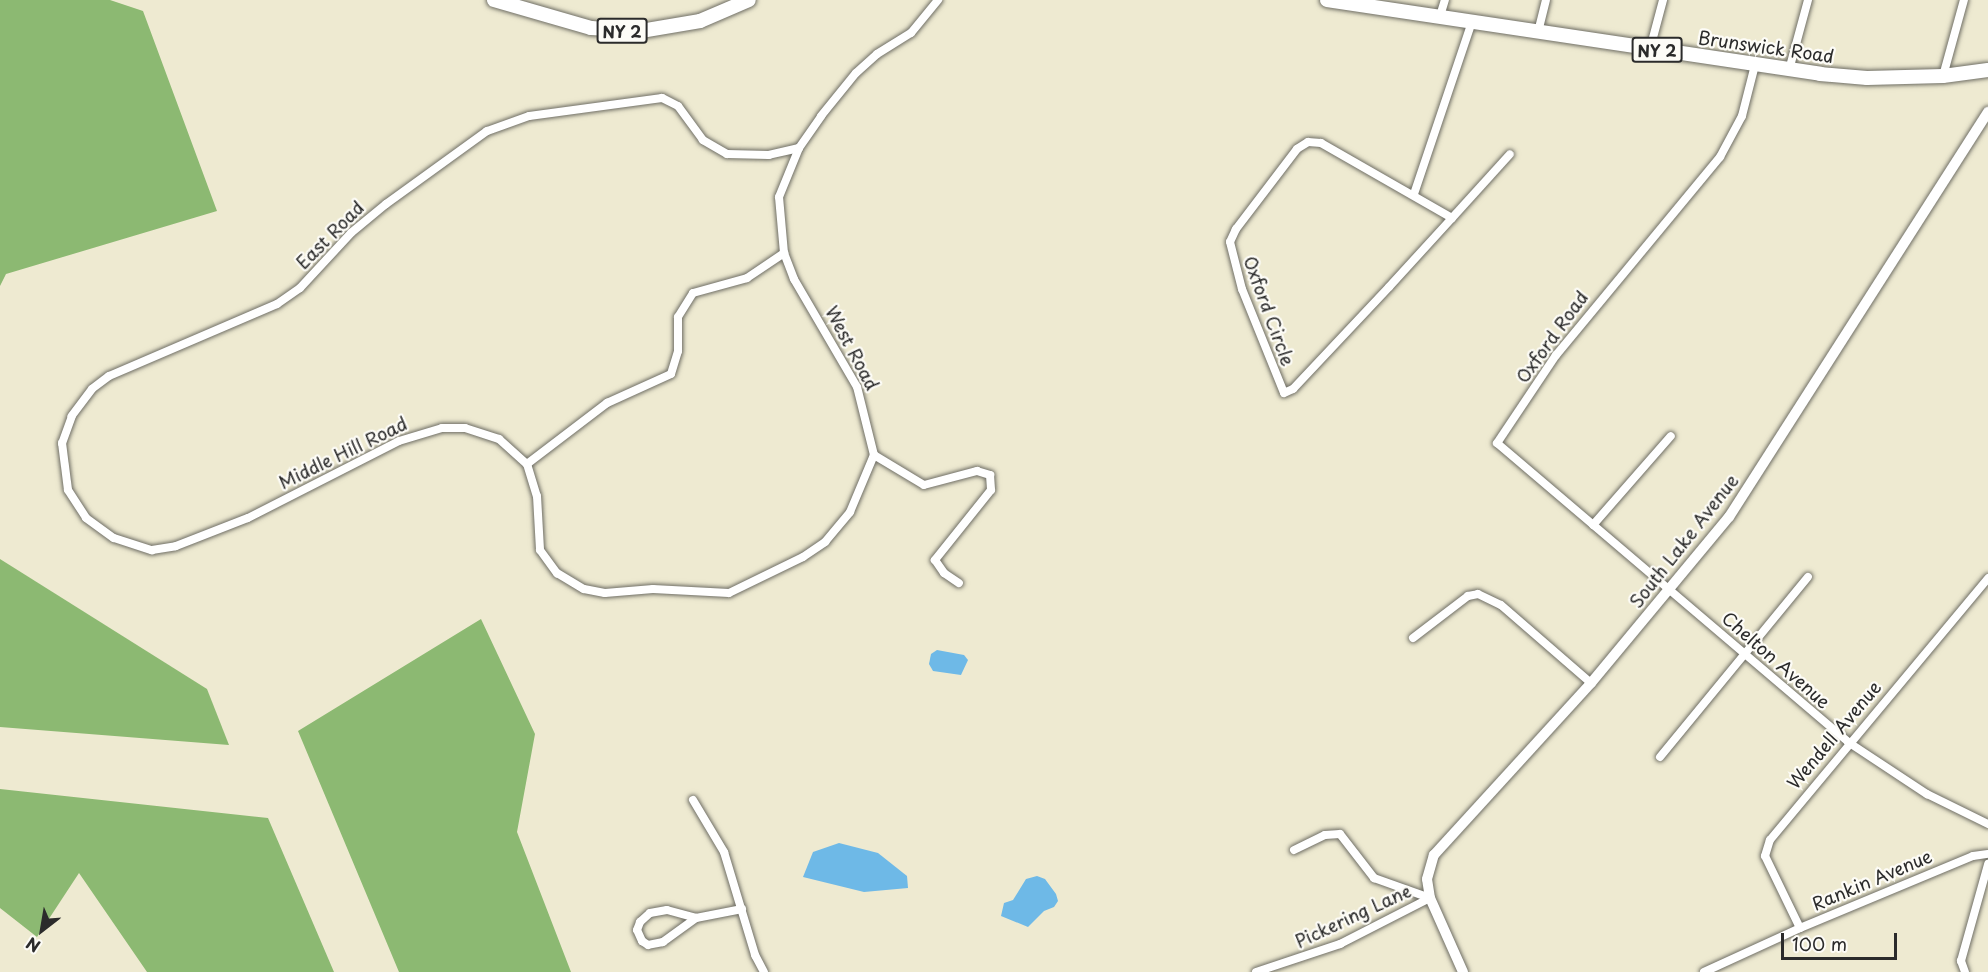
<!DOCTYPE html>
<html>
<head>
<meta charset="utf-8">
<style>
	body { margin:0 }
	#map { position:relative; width:1988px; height:972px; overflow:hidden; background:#eeead1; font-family:"Playpen Sans",sans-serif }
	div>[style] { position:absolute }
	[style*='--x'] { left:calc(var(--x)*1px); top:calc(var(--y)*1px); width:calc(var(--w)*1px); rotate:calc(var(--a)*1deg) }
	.forest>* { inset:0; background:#8cb972 }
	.water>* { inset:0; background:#6eb9e7 }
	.roads { filter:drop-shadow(0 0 2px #6f6e65) drop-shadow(0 0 2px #6f6e65) }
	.minor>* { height:8px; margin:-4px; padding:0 4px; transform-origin:4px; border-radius:4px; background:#fff }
	.tertiary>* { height:10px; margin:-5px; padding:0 5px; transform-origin:5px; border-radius:5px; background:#fff }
	.primary>* { height:14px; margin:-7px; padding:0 7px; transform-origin:7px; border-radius:7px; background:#fff }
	span { translate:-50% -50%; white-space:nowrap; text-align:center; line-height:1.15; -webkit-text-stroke:4.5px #fdfcf7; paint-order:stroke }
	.shield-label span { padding:2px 4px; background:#fdfcf7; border:2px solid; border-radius:4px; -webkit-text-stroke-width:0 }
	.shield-label { font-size:16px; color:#2b2b2b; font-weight:700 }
	.street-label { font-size:18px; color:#2b2b2b }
	.north { position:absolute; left:12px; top:900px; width:60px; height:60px; -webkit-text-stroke:4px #fdfcf7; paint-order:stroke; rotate:211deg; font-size:16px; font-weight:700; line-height:24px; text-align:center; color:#2b2b2b }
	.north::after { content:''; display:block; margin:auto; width:21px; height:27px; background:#2b2b2b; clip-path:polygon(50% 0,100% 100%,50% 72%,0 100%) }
	.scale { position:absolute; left:1781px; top:933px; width:116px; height:27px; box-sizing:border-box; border:3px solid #2b2b2b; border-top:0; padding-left:8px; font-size:18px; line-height:21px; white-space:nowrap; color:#2b2b2b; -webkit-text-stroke:4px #fdfcf7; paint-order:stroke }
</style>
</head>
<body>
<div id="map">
	<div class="forest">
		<div style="clip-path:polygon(0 0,110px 0,143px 11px,217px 211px,6px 274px,0 286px)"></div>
		<div style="clip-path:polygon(0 559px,207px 689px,229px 745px,0 727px)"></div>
		<div style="clip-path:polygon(481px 619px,535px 734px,517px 832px,571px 972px,399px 972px,298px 731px)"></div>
		<div style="clip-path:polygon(0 789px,268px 818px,334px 972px,147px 972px,79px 873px,37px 937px,0 908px)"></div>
	</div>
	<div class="water">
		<div style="clip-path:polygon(937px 650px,964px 655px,968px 660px,961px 675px,933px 671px,929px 664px,931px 654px)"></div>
		<div style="clip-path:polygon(839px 843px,878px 853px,907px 876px,908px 888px,864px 892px,803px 877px,813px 852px)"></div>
		<div style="clip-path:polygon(1037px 876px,1045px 879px,1056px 894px,1058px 901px,1054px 907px,1044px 911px,1028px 927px,1001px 916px,1004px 903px,1013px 900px,1026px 879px)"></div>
	</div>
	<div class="roads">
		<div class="minor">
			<div style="--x:1440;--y:16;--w:17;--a:-73"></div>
			<div style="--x:1538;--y:32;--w:33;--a:-76"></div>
			<div style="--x:1650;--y:49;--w:51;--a:-75.1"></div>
			<div style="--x:1755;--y:65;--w:53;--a:104.3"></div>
			<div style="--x:1742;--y:116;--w:47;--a:118.2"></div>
			<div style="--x:1720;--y:157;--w:257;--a:129.6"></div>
			<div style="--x:1556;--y:355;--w:106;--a:123.8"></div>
			<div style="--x:1497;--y:443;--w:461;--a:40.4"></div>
			<div style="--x:1848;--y:742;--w:95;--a:33.4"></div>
			<div style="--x:1927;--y:794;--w:68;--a:26.2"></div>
			<div style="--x:1789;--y:70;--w:73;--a:-74.8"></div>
			<div style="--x:1943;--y:76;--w:79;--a:-74.6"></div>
			<div style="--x:799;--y:148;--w:31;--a:167"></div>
			<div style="--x:769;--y:155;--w:42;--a:-178.6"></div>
			<div style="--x:727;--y:154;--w:28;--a:-150"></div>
			<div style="--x:703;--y:140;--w:42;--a:-126.3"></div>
			<div style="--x:678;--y:106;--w:18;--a:-153"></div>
			<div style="--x:662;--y:98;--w:134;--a:172.3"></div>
			<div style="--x:529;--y:116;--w:45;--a:160.3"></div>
			<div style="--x:487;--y:131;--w:125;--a:144.1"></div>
			<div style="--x:386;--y:204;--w:45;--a:140.4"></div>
			<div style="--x:351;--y:233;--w:75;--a:132.8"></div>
			<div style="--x:300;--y:288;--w:28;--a:145"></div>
			<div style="--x:277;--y:304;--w:183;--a:156.8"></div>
			<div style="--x:109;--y:376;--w:21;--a:143"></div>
			<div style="--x:92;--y:389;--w:34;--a:127"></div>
			<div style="--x:72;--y:416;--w:29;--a:110"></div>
			<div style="--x:62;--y:443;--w:47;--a:82.7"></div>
			<div style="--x:68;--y:490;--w:33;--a:57"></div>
			<div style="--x:86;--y:518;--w:34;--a:36"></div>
			<div style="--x:114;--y:538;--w:40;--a:18"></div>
			<div style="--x:152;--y:550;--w:24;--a:-9"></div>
			<div style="--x:176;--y:546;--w:77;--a:-21.3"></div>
			<div style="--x:248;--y:518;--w:169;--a:-27"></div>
			<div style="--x:399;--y:441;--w:45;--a:-16.8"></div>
			<div style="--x:442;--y:428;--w:23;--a:0"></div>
			<div style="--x:465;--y:428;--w:36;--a:18"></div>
			<div style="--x:499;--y:439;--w:38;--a:42"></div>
			<div style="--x:527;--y:464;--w:34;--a:73"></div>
			<div style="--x:537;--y:496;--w:54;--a:86.8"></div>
			<div style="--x:540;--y:550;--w:29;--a:54"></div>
			<div style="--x:557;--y:573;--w:31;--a:31"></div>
			<div style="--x:584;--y:589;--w:21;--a:11"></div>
			<div style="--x:605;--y:593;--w:48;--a:-4.8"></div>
			<div style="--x:653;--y:589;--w:76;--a:3"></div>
			<div style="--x:729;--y:593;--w:82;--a:-25.9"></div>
			<div style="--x:803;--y:557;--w:27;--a:-34"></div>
			<div style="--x:825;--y:542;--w:39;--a:-50"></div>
			<div style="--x:850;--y:512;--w:62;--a:-67.2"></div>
			<div style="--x:874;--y:455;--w:70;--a:-104"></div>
			<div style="--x:857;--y:387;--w:125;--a:-120.3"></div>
			<div style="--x:794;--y:279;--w:28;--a:-111"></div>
			<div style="--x:784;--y:253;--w:56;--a:-95.1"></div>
			<div style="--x:779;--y:197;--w:53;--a:-67.8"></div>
			<div style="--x:799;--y:148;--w:39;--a:-55"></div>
			<div style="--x:821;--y:116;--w:55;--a:-50.9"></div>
			<div style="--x:856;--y:73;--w:28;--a:-42"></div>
			<div style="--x:877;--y:54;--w:40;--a:-32"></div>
			<div style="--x:911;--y:33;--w:43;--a:-50.7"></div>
			<div style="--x:1414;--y:194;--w:182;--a:-71.4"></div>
			<div style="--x:1452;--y:218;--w:151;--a:-150.2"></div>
			<div style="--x:1321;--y:143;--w:13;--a:-176"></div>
			<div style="--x:1308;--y:142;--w:13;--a:148"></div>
			<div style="--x:1297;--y:149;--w:101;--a:127.3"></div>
			<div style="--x:1236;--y:229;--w:14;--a:115"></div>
			<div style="--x:1230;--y:242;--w:49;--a:75.7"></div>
			<div style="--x:1242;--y:289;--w:112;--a:68"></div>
			<div style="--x:1284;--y:393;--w:10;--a:-24"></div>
			<div style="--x:1293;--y:389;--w:140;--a:-46.7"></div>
			<div style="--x:1389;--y:287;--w:93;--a:-47.6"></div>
			<div style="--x:1452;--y:218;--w:86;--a:-47.8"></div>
			<div style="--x:874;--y:455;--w:58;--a:31"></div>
			<div style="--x:924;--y:485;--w:55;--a:-14.8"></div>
			<div style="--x:977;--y:471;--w:14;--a:17"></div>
			<div style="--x:990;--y:475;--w:15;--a:86"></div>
			<div style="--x:991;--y:490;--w:90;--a:128.7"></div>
			<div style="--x:935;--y:560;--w:16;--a:55"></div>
			<div style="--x:944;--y:573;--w:18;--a:34"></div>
			<div style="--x:527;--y:464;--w:101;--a:-37.3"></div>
			<div style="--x:607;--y:403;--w:70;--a:-24.4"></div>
			<div style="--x:671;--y:374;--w:24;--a:-73"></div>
			<div style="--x:678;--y:351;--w:34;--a:-90"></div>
			<div style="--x:678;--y:317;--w:28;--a:-58"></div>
			<div style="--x:693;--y:293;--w:56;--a:-15.5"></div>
			<div style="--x:747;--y:278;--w:45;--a:-34"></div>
			<div style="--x:1593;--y:525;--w:118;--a:-48.8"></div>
			<div style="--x:1413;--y:638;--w:69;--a:-37.4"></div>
			<div style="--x:1468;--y:596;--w:10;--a:-11"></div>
			<div style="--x:1478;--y:594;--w:25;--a:26"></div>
			<div style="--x:1501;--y:605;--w:119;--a:40.9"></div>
			<div style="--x:1660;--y:757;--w:233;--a:-50.6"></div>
			<div style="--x:693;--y:800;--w:61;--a:59.2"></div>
			<div style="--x:724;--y:852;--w:108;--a:73.2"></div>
			<div style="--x:755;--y:955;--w:19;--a:62"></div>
			<div style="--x:1294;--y:850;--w:34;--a:-26"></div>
			<div style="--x:1325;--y:835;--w:15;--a:-4"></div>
			<div style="--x:1340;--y:834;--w:56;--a:52.3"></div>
			<div style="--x:1374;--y:878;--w:59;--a:19.7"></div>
			<div style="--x:667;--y:910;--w:30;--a:15"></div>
			<div style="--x:696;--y:918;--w:41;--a:144"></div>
			<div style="--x:663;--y:942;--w:15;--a:169"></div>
			<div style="--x:648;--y:945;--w:7;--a:-146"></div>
			<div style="--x:642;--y:941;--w:12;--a:-114"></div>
			<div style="--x:637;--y:930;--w:9;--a:-69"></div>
			<div style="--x:640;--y:922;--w:13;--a:-42"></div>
			<div style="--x:650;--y:913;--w:17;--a:-10"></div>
			<div style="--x:696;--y:918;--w:47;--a:-11.1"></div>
			<div style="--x:1800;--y:928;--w:80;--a:-115.9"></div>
			<div style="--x:1765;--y:856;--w:17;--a:-73"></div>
			<div style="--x:1770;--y:840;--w:341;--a:-50.2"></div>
			<div style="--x:1256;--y:972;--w:89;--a:-18.4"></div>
			<div style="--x:1340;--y:944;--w:101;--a:-27.1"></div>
			<div style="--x:1704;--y:972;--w:106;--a:-24.6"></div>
			<div style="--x:1800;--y:928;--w:187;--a:-22.6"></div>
			<div style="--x:1973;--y:856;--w:15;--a:-8"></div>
			<div style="--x:1965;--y:972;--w:12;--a:-110"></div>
			<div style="--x:1961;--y:961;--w:101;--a:-74.4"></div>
		</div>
		<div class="tertiary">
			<div style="--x:1463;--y:972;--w:81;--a:-114"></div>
			<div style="--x:1430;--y:898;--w:19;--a:-99"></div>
			<div style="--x:1427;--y:879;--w:25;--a:-74"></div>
			<div style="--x:1434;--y:855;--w:233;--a:-47.6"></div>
			<div style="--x:1591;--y:683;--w:216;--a:-50.3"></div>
			<div style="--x:1729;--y:517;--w:481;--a:-57.4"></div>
		</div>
		<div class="primary">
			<div style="--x:494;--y:0;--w:101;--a:16.1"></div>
			<div style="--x:591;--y:28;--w:50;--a:3.4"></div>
			<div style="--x:641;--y:31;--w:60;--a:-9.6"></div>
			<div style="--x:700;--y:21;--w:53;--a:-23.2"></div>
			<div style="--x:1327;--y:0;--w:499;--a:8.5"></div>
			<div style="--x:1820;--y:74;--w:47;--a:4.9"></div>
			<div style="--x:1867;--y:78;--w:76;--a:-1.5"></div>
			<div style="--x:1943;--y:76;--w:45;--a:-7.6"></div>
		</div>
	</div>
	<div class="shield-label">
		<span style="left:622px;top:31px">NY 2</span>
		<span style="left:1657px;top:50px">NY 2</span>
	</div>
	<div class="street-label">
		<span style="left:1766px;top:47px;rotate:8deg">Brunswick Road</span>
		<span style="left:330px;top:235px;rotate:-45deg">East Road</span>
		<span style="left:1269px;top:311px;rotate:70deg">Oxford Circle</span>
		<span style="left:1552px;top:337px;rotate:-54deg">Oxford Road</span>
		<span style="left:852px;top:348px;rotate:62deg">West Road</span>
		<span style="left:343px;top:453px;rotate:-26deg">Middle Hill Road</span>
		<span style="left:1684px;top:541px;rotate:-52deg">South Lake Avenue</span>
		<span style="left:1776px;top:660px;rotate:41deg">Chelton Avenue</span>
		<span style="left:1834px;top:735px;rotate:-50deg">Wendell Avenue</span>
		<span style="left:1872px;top:880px;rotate:-23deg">Rankin Avenue</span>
		<span style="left:1353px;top:916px;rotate:-25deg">Pickering Lane</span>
	</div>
	<div class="north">N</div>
	<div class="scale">100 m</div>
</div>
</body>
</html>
